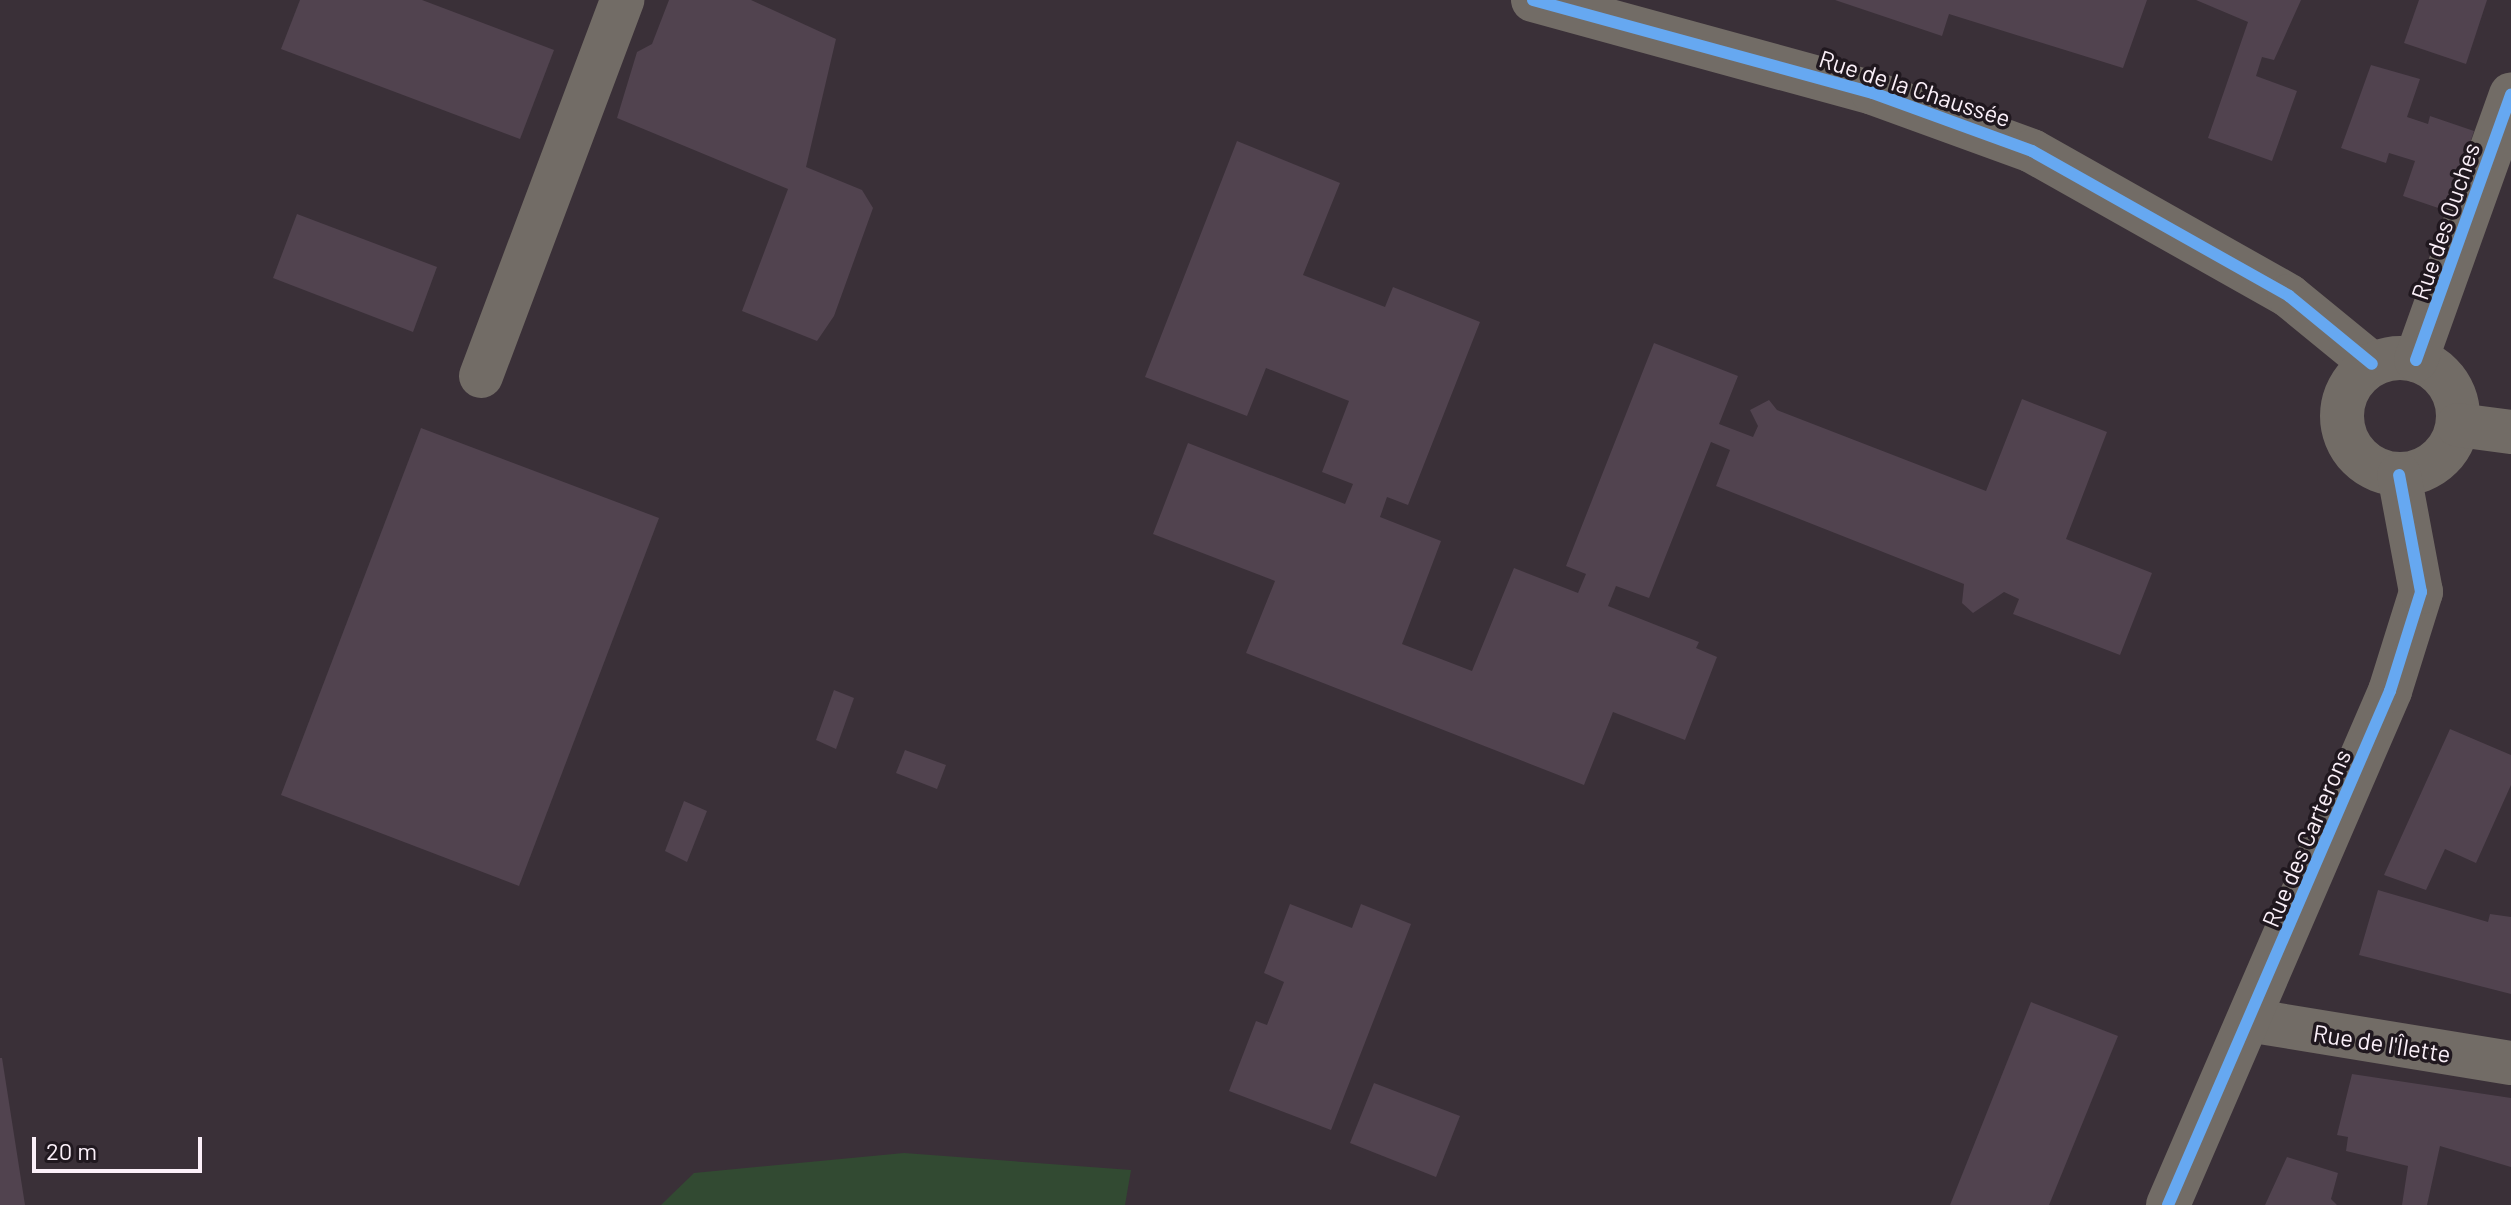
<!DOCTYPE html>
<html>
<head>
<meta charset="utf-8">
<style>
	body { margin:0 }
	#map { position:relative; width:2511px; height:1205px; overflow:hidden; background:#3a3038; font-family:Barlow,sans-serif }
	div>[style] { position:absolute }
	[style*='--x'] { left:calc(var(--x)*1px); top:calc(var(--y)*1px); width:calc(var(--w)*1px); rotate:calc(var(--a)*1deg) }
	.green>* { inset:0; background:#324a32 }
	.building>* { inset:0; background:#51434f }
	.minor>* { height:44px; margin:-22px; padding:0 22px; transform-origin:22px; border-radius:22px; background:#726c66 }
	.minor>.ring { margin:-22px; padding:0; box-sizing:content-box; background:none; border:44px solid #726c66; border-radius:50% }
	.cycleway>* { height:12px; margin:-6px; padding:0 6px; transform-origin:6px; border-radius:6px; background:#66a8f1 }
	span { translate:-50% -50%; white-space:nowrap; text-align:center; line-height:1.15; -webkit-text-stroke:7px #20181f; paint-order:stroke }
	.street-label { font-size:24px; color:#fbf0f9 }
	.scale { position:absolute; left:32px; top:1137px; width:170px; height:36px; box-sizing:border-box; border:4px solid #fbf0f9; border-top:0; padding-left:10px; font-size:24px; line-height:28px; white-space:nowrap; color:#fbf0f9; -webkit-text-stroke:6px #20181f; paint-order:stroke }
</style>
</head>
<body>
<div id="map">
	<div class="green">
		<div style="clip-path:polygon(904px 1153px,1131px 1170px,1125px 1205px,661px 1205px,694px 1173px)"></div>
	</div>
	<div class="building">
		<div style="clip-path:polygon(300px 0,422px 0,554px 50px,520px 139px,281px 49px)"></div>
		<div style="clip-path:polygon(669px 0,751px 0,836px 39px,806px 167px,862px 190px,873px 208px,834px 316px,817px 341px,742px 311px,788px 189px,617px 118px,637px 52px,652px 44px)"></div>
		<div style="clip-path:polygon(1835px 0,2147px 0,2123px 68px,1949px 14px,1942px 36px)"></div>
		<div style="clip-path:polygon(2196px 0,2301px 0,2274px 60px,2262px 57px,2256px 76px,2297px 91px,2272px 161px,2208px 138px,2248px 22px)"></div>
		<div style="clip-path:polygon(2419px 0,2487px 0,2466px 64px,2404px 43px)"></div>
		<div style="clip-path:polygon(2371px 65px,2420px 79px,2407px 117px,2428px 124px,2430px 116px,2474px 131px,2447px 211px,2403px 196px,2415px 161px,2389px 153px,2386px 163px,2341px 148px)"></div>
		<div style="clip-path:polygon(1237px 141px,1340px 183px,1303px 275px,1385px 307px,1393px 287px,1480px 322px,1408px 505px,1387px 497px,1380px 517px,1441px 541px,1402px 644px,1472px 671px,1514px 568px,1578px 593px,1586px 574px,1566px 566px,1654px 343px,1738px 376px,1719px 424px,1753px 437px,1758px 426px,1750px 410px,1769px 400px,1777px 410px,1986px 491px,2022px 399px,2107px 432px,2066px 539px,2152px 573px,2120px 655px,2013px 614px,2019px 599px,2004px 592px,1973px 613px,1962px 603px,1964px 584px,1716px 486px,1730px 450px,1711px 442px,1649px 598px,1616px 586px,1608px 606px,1699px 642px,1696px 648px,1717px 657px,1685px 740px,1613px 712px,1584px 785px,1246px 653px,1275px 581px,1153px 534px,1188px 443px,1345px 504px,1353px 484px,1322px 472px,1349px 401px,1266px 368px,1247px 416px,1145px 377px)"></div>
		<div style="clip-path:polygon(297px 214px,437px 267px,413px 332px,273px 278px)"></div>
		<div style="clip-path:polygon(421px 428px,659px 518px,519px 886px,281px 795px)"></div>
		<div style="clip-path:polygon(834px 690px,854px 698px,836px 749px,816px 740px)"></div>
		<div style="clip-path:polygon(2450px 729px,2511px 755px,2511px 785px,2476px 863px,2445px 849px,2426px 890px,2384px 875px)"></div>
		<div style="clip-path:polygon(905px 750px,946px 765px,937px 789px,896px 773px)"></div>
		<div style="clip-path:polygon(684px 801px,707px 811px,687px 862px,665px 851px)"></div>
		<div style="clip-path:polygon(2378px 890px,2488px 922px,2490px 914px,2511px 917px,2511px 994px,2359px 955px)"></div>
		<div style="clip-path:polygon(1290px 904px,1352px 928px,1361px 904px,1411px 924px,1331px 1130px,1229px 1091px,1256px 1021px,1267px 1025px,1284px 982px,1264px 973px)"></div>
		<div style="clip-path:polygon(2031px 1002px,2118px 1036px,2049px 1205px,1950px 1205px)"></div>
		<div style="clip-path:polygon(0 1058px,2px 1058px,25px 1205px,0 1205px)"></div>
		<div style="clip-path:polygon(2352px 1074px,2511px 1098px,2511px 1167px,2440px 1146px,2427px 1205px,2402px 1205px,2408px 1166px,2346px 1151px,2348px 1137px,2337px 1135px)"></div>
		<div style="clip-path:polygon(1374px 1083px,1460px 1116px,1436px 1177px,1350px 1143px)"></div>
		<div style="clip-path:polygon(2287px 1157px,2338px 1173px,2331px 1199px,2337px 1205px,2265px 1205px)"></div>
	</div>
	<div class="minor">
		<div style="--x:1533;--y:0;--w:352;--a:15.3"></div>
		<div style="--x:1873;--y:93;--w:169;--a:20"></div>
		<div style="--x:2032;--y:151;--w:295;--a:29.4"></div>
		<div style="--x:2289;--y:296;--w:107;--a:39.3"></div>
		<div class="ring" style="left:2342px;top:358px;width:72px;height:72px"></div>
		<div style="--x:2416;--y:360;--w:282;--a:-70.3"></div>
		<div style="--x:481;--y:376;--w:402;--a:-69.4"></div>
		<div style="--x:2458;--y:425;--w:53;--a:7.5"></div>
		<div style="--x:2254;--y:1021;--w:260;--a:9.3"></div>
		<div style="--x:2168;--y:1205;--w:560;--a:-66.64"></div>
		<div style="--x:2390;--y:691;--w:104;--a:-72.6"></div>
		<div style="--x:2421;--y:592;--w:119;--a:-100.6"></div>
	</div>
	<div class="cycleway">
		<div style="--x:1533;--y:0;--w:352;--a:15.3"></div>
		<div style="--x:1873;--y:93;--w:169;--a:20"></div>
		<div style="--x:2032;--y:151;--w:295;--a:29.4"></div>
		<div style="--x:2289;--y:296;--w:107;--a:39.3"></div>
		<div style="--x:2416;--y:360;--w:282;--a:-70.3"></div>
		<div style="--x:2168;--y:1205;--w:560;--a:-66.64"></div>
		<div style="--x:2390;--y:691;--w:104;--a:-72.6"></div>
		<div style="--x:2421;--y:592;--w:119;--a:-100.6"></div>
	</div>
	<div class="street-label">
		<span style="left:1915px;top:88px;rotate:18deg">Rue de la Chaussée</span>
		<span style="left:2445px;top:221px;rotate:-71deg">Rue des Ouches</span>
		<span style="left:2306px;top:838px;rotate:-67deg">Rue des Carterons</span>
		<span style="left:2382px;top:1043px;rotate:9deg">Rue de l'Îlette</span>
	</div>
	<div class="scale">20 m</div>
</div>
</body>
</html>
